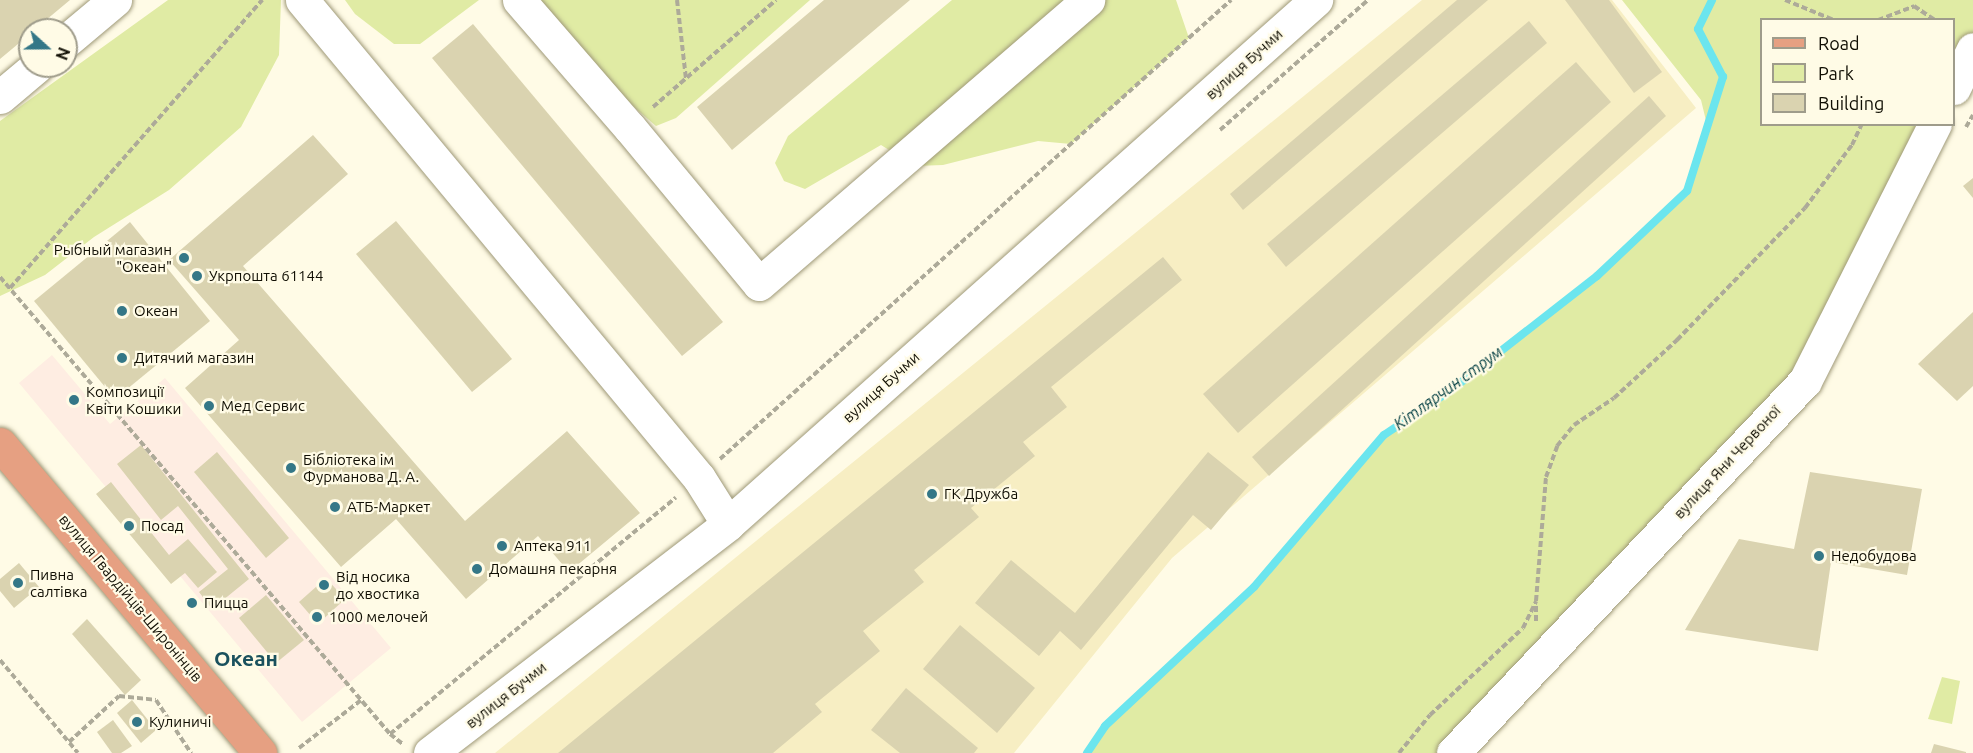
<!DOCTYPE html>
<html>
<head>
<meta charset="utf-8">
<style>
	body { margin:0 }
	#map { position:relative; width:1973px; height:753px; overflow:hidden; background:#fffbe6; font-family:Ubuntu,sans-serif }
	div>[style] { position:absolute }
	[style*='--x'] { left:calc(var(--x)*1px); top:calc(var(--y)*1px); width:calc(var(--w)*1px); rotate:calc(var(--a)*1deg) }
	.commercial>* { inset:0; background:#feede2 }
	.built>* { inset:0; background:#f7eec3 }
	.green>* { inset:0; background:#e0eba4 }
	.stream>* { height:8px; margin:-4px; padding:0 4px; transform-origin:4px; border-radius:4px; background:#6be5ee }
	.building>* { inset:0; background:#dad3b0 }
	.path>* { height:4px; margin-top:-2px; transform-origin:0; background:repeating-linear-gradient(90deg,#adaa99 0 6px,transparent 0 9px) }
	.roads { filter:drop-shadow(0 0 2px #9f9978) drop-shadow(0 0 2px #9f9978) }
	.minor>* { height:33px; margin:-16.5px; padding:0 16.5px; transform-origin:16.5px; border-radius:16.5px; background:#fff }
	.major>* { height:33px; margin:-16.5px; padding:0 16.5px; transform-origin:16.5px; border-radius:16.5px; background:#e6a082 }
	.dots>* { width:16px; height:16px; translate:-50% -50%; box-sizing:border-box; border:3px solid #fffbe6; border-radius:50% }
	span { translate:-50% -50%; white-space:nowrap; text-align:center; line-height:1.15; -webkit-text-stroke:4.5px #fffbe6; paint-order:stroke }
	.street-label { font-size:15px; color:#100e03 }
	.poi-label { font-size:15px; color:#100e03 }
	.right { translate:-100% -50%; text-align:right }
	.left { translate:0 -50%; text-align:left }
	.water-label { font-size:16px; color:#023e42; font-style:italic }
	.district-label { font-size:21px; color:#1a515d; font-weight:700 }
	.legend { position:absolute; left:1760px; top:18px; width:195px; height:108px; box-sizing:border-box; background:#fffbe6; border:2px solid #9f9c8b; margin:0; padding:8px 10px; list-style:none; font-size:18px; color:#100e03 }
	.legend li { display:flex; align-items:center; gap:12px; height:30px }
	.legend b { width:30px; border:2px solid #9f9c8b }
	.north { position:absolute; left:18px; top:18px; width:60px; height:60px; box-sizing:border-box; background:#fffbe6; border:2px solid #9f9c8b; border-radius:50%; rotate:111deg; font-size:16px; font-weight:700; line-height:24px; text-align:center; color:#100e03 }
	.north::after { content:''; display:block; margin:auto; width:21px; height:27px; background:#347787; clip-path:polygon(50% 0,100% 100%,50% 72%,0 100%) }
</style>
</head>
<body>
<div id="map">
	<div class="commercial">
		<div style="clip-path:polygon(52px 355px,110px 424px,165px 378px,391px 648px,302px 722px,19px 383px)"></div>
	</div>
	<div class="built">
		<div style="clip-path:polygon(1422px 0,1612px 0,1696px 108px,1172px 558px,1014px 753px,495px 753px)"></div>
	</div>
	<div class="green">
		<div style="clip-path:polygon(168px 0,281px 0,279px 55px,241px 127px,169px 190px,94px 237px,45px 275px,0 296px,0 121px)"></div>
		<div style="clip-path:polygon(345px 0,479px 0,420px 44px,394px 44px,355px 14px)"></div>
		<div style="clip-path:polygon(534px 0,810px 0,676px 118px,656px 126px,620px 95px)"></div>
		<div style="clip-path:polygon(952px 0,1176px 0,1189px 38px,1071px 144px,1038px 141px,943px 165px,915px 166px,881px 145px,805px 189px,784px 181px,775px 163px,788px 136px)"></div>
		<div style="clip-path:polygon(1622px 0,1973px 0,1973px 50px,1954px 89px,1954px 20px,1762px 20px,1762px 124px,1936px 125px,1805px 381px,1453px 753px,1088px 753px,1106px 726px,1255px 588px,1384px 436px,1451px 390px,1598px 277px,1688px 191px,1708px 129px,1701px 100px)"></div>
		<div style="clip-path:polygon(1942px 677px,1960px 681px,1952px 724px,1928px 719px)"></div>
	</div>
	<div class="stream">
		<div style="--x:1087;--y:753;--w:32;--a:-56"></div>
		<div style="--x:1105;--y:726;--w:204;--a:-43"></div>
		<div style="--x:1254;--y:587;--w:200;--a:-49.5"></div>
		<div style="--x:1384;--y:435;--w:81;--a:-33.9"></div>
		<div style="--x:1451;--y:390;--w:185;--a:-38"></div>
		<div style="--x:1597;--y:276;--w:124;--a:-43.4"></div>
		<div style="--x:1687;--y:191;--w:120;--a:-72.5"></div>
		<div style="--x:1723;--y:77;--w:54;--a:-117.5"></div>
		<div style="--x:1698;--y:29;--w:32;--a:-64"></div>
	</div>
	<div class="building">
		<div style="clip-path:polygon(0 0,70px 0,34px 30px,30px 30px,30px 34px,0 59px)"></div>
		<div style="clip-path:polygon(824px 0,910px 0,732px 150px,697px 107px)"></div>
		<div style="clip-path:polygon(1457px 0,1488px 0,1243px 210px,1230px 194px)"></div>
		<div style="clip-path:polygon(1565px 0,1609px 0,1662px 72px,1634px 93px)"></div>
		<div style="clip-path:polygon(1529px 21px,1547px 43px,1286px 267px,1267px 244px)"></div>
		<div style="clip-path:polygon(473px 24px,723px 322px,682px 356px,432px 58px)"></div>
		<div style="clip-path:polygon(1576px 62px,1611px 102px,1238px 433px,1203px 394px)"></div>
		<div style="clip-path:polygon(1649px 96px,1666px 116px,1269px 476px,1252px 457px)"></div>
		<div style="clip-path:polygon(313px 135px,348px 174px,243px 266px,465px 521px,567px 431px,640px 513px,569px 572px,538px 536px,466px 599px,396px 519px,341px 567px,185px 388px,239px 340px,169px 260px)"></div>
		<div style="clip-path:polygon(1973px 178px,1973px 198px,1963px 186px)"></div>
		<div style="clip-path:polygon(396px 221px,512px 359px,472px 392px,356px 254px)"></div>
		<div style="clip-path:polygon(130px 222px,210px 321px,115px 399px,34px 301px)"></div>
		<div style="clip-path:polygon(1163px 257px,1182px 280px,1051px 387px,1067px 407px,1023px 442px,1035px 456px,971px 508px,979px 517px,914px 570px,924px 582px,863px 631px,880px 651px,815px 704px,822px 712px,773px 753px,558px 753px)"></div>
		<div style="clip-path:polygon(1973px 312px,1973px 386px,1957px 401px,1918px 364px)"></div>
		<div style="clip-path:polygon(141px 445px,249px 579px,212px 609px,199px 592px,228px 569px,178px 506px,161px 520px,117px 464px)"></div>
		<div style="clip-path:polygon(217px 452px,289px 538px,266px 558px,194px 472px)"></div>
		<div style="clip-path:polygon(1208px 452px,1249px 485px,1211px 530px,1193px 515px,1081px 650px,1060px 631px,1039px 656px,975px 603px,1011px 560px,1075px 613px)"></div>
		<div style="clip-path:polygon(1810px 472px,1922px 489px,1907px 575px,1831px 562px,1818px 651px,1685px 630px,1739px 539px,1794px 549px)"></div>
		<div style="clip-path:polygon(111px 482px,169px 555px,188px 539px,217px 572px,198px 588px,185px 573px,171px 584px,96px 494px)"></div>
		<div style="clip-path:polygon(19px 563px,39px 587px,14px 608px,0 591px,0 579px)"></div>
		<div style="clip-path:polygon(326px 578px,345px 599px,318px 624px,299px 602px)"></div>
		<div style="clip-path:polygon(266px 595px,304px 640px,276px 663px,239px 618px)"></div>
		<div style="clip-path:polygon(87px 619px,141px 680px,125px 695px,72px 634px)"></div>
		<div style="clip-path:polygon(960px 625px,1035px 688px,997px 733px,923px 669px)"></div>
		<div style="clip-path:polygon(906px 688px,978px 748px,974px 753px,900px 753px,871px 730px)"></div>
		<div style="clip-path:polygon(132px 700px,156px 730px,141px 743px,117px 713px)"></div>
		<div style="clip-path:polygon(113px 720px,132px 746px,121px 753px,112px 753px,97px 732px)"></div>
		<div style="clip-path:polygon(1934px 744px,1966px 752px,1966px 753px,1931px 753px)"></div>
	</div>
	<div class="path">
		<div style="--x:677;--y:0;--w:80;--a:83.5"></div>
		<div style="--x:1785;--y:0;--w:53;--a:22.2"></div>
		<div style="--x:1878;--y:20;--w:39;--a:-21"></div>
		<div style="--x:1914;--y:6;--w:25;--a:34"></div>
		<div style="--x:653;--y:107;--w:163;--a:-41"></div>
		<div style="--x:1966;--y:127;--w:14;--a:-60"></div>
		<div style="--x:1220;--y:130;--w:197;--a:-41.3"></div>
		<div style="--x:0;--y:277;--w:601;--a:49.52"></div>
		<div style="--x:390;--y:734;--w:16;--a:38"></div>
		<div style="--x:10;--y:288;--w:383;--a:-48.8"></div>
		<div style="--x:720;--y:459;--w:687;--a:-41.93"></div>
		<div style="--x:1536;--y:621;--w:16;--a:-90"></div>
		<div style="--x:0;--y:660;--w:121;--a:50"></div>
		<div style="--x:390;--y:734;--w:371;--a:-39.6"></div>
		<div style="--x:69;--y:742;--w:68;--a:-42.6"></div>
		<div style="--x:119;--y:696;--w:37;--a:6"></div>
		<div style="--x:156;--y:700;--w:64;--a:56.6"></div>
		<div style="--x:299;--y:748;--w:78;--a:-37.7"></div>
		<div style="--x:1399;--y:753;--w:49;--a:-50.8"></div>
		<div style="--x:1430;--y:715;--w:127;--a:-43.1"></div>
		<div style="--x:1523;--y:628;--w:30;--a:-64"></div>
		<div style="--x:1536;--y:601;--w:124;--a:-85.4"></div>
		<div style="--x:1546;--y:477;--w:33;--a:-70"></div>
		<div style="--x:1557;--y:446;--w:27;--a:-51"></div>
		<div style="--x:1574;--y:425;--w:48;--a:-34"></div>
		<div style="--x:1614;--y:398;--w:86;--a:-42.6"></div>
		<div style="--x:1677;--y:340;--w:184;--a:-45.9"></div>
		<div style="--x:1805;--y:208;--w:79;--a:-53.3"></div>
		<div style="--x:1852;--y:145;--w:23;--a:-65"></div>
	</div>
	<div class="roads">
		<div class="minor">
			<div style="--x:302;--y:0;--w:621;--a:50.29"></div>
			<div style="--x:699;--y:478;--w:54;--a:57.8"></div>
			<div style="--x:519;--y:0;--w:169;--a:49.1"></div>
			<div style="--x:630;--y:128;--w:202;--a:50.4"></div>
			<div style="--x:759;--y:284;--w:435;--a:-40.8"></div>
			<div style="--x:66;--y:41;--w:64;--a:-39.9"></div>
			<div style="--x:1954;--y:88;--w:43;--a:-64"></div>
			<div style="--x:0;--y:97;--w:48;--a:-40"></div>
			<div style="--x:430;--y:753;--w:376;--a:-37.5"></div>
			<div style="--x:728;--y:524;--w:788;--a:-41.71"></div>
			<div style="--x:1453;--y:753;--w:512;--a:-46.58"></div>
			<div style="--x:1805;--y:381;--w:288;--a:-63.2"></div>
		</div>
		<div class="major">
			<div style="--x:0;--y:444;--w:404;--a:49.9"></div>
		</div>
	</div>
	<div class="dots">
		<div style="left:184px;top:258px;background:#347787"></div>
		<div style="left:197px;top:276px;background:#347787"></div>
		<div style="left:122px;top:311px;background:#347787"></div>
		<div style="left:122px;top:358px;background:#347787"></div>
		<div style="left:74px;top:400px;background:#347787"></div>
		<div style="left:209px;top:406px;background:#347787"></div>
		<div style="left:291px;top:468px;background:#347787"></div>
		<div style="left:932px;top:494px;background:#347787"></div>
		<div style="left:335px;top:507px;background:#347787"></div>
		<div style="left:129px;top:526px;background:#347787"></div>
		<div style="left:502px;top:546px;background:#347787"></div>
		<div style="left:1819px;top:556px;background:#347787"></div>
		<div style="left:477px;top:569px;background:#347787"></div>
		<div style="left:18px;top:583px;background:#347787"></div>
		<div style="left:324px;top:585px;background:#347787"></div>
		<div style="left:192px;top:603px;background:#347787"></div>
		<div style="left:317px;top:617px;background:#347787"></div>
		<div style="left:137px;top:722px;background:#347787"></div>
	</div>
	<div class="street-label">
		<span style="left:1244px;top:64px;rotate:-42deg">вулиця Бучми</span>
		<span style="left:881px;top:387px;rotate:-42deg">вулиця Бучми</span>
		<span style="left:1727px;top:462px;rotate:-47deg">вулиця Яни Червоної</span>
		<span style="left:131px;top:598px;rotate:50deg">вулиця Гвардійців-Широнінців</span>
		<span style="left:506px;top:695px;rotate:-38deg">вулиця Бучми</span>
	</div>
	<div class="poi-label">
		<span class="right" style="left:172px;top:258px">Рыбный магазин<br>"Океан"</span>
		<span class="left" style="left:209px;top:276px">Укрпошта 61144</span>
		<span class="left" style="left:134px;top:311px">Океан</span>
		<span class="left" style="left:134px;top:358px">Дитячий магазин</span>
		<span class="left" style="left:86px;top:400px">Композиції<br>Квіти Кошики</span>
		<span class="left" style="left:221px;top:406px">Мед Сервис</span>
		<span class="left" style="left:303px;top:468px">Бібліотека iм<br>Фурманова Д. А.</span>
		<span class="left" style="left:944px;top:494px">ГК Дружба</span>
		<span class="left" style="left:347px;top:507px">АТБ-Маркет</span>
		<span class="left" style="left:141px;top:526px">Посад</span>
		<span class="left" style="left:514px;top:546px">Аптека 911</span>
		<span class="left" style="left:1831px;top:556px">Недобудова</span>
		<span class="left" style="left:489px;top:569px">Домашня пекарня</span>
		<span class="left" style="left:30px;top:583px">Пивна<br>салтівка</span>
		<span class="left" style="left:336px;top:585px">Від носика<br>до хвостика</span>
		<span class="left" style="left:204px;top:603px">Пицца</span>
		<span class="left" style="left:329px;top:617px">1000 мелочей</span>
		<span class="left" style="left:149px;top:722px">Кулиничі</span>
	</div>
	<div class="water-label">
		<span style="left:1448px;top:388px;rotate:-36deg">Кітлярчин струм</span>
	</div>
	<div class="district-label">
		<span style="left:246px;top:658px">Океан</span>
	</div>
	<ul class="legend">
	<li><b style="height:8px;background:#e6a082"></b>Road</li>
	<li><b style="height:16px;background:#e0eba4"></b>Park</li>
	<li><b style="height:16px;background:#dad3b0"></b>Building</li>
	</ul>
	<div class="north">N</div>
</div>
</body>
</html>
